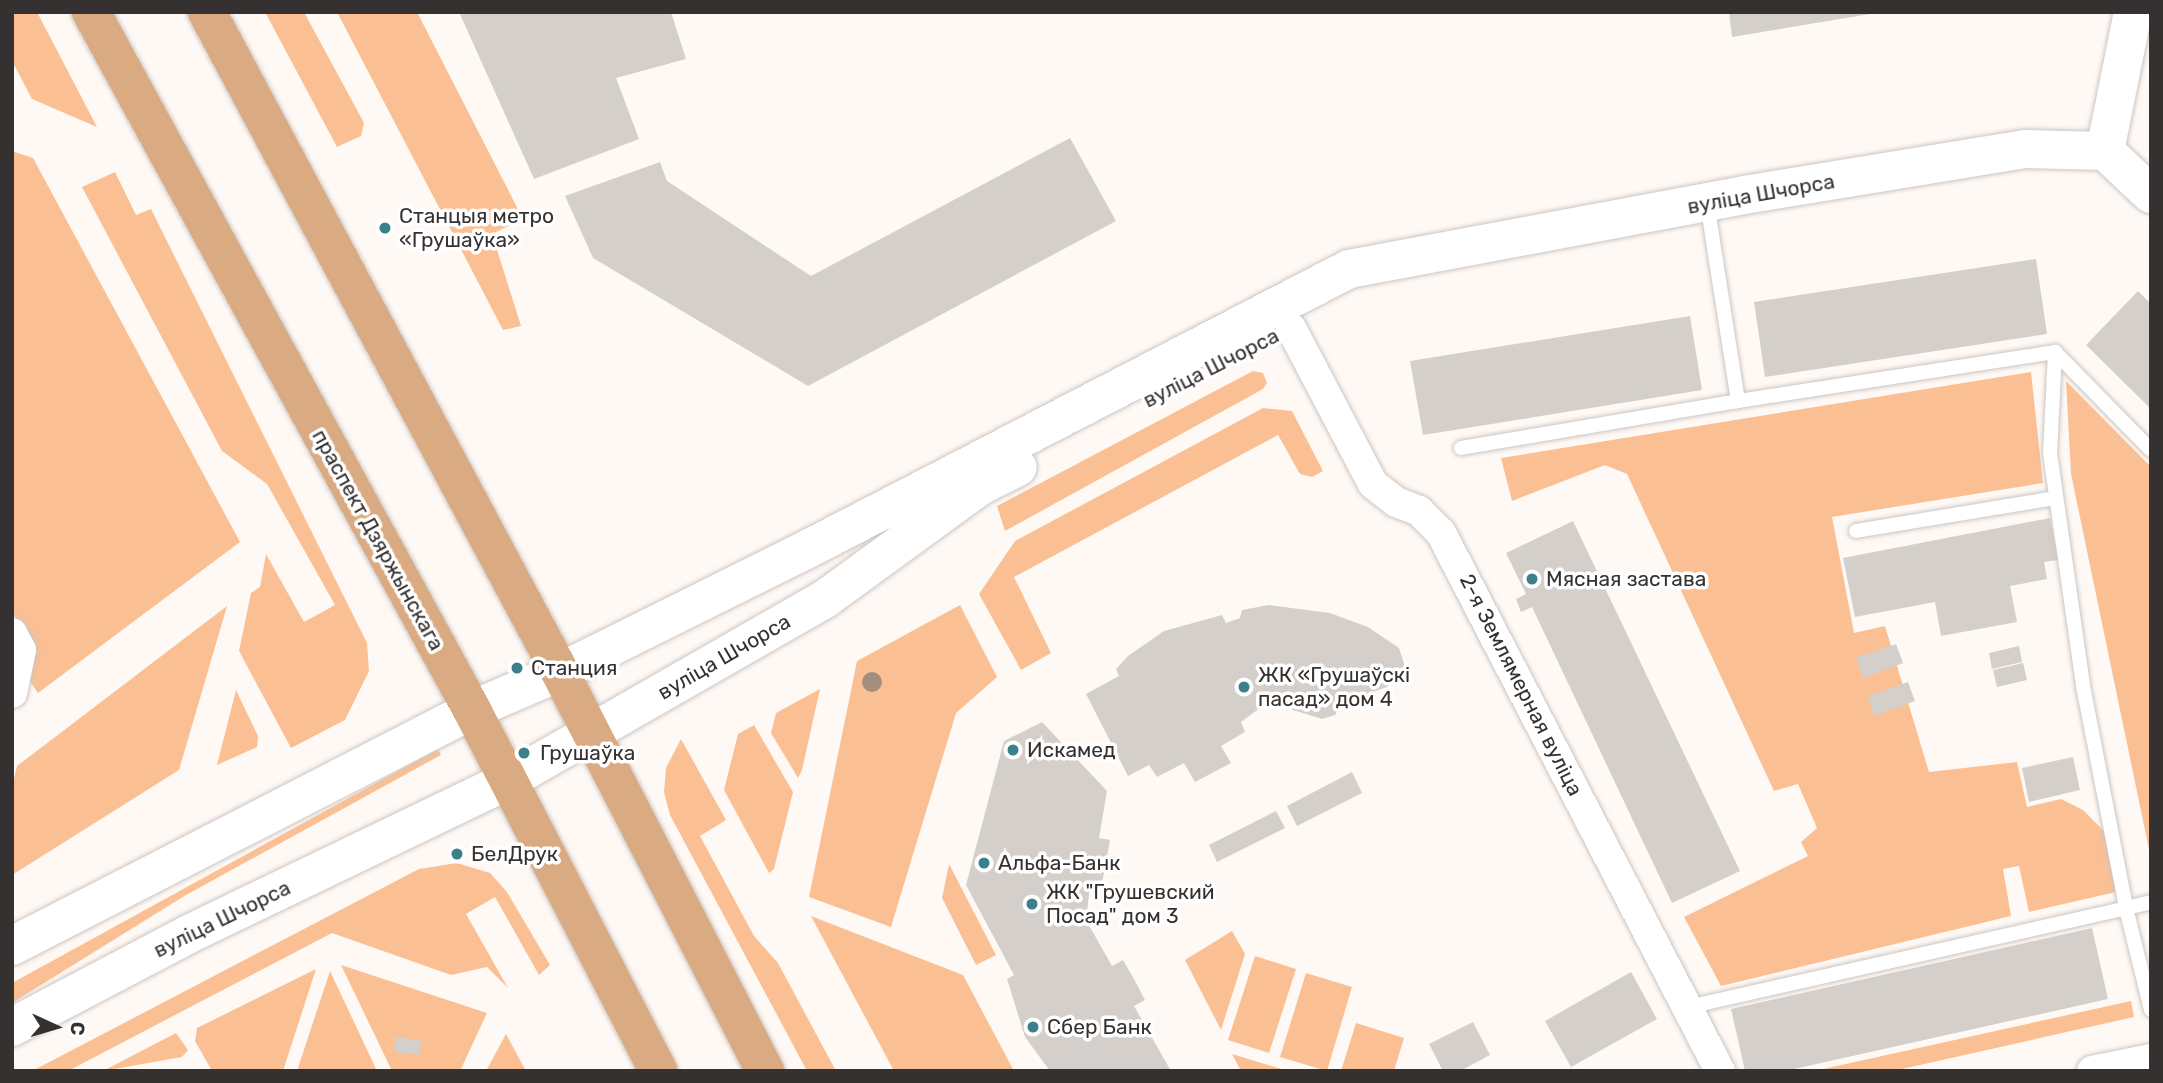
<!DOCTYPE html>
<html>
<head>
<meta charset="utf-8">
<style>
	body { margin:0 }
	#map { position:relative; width:2163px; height:1083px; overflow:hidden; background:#fff9f5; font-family:Rubik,sans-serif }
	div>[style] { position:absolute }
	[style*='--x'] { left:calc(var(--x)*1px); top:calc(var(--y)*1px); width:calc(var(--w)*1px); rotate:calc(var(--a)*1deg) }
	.green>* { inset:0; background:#fac094 }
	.building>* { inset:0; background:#d4cfca }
	.roads { filter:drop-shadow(0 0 2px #ccc6c2) drop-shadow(0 0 2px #ccc6c2) }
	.lane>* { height:14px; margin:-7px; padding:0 7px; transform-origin:7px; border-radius:7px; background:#fff }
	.street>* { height:30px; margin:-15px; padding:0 15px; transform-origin:15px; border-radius:15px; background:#fff }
	.secondary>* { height:38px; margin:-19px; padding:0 19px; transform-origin:19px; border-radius:19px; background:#fff }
	.primary>* { height:38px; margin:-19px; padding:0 19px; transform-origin:19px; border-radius:19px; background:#daab82 }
	.trees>* { width:20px; height:20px; margin:-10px; border-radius:50%; background:#a48f7e }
	.dots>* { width:19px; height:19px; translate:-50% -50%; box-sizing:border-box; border:4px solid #fff; border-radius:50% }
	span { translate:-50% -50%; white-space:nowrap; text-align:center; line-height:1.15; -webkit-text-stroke:7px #fff; paint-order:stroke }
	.street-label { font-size:21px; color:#343130 }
	.poi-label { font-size:21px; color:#343130 }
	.left { translate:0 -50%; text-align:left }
	.frame { position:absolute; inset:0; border:14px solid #343130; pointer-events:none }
	.north { position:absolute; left:21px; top:992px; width:70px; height:70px; -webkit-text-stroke:5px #fff; paint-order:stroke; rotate:94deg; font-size:19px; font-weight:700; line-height:28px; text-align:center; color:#343130 }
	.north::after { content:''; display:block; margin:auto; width:24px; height:32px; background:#343130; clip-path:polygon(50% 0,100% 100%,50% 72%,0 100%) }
</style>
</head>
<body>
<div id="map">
	<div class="green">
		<div style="clip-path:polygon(12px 12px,37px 12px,97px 127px,32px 99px,12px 61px)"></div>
		<div style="clip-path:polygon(265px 12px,304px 12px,364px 123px,361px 136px,337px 147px)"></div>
		<div style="clip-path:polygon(337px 12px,417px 12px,523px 219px,492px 234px,521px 326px,503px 330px)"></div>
		<div style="clip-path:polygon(12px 151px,33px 158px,240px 542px,38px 693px,27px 677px,35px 653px,12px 611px)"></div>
		<div style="clip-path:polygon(115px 172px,136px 215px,151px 209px,367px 643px,369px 671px,345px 720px,291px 748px,239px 651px,251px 593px,260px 587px,266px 554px,304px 622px,335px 605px,267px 484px,222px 451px,82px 187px)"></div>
		<div style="clip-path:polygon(1253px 371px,1263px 373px,1267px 383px,1263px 389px,1005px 531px,997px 506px)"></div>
		<div style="clip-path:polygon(2031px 372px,2043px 483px,1832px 517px,1854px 633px,1885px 626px,1929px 772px,2017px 762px,2027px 807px,2061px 799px,2083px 810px,2104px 831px,2116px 892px,2029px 912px,2019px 866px,2003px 869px,2011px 916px,1721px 986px,1684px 917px,1808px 856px,1801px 842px,1817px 828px,1798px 784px,1774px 791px,1627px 474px,1605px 465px,1512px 501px,1501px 458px)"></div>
		<div style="clip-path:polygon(2066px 381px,2151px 467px,2151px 859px,2071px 474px)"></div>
		<div style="clip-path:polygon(1263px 408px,1292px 411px,1323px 471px,1312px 477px,1300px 474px,1278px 435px,1014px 577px,1051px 653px,1021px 670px,979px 594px,1015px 541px)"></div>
		<div style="clip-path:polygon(960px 605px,997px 677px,956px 713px,891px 927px,809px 897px,857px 661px)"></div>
		<div style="clip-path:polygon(227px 606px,179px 770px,12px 875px,12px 787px,17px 766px)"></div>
		<div style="clip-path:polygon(820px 689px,802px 770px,798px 778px,771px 733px,776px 713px)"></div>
		<div style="clip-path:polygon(236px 690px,258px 736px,257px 747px,217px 765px)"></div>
		<div style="clip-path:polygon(754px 725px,793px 792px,774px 869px,769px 873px,724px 790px,738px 734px)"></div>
		<div style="clip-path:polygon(681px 739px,726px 820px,700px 836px,754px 936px,778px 963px,836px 1071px,807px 1071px,670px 815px,664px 792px,666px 768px)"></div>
		<div style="clip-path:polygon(438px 749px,441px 755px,186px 895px,12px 1003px,12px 983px)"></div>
		<div style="clip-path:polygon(457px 863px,490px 873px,507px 892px,550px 965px,539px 975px,495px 897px,466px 914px,508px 988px,487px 967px,451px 975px,332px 933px,68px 1071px,32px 1071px,419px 869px)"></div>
		<div style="clip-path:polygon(949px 864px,996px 955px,976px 965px,942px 898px)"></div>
		<div style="clip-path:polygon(811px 916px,963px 975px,1014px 1071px,894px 1071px)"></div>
		<div style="clip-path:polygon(1232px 931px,1245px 954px,1221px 1030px,1185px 960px)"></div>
		<div style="clip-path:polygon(1255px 956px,1296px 969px,1269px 1053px,1228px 1040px)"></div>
		<div style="clip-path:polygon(341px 965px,487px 1013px,460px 1071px,392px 1071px)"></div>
		<div style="clip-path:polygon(316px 969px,283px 1071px,212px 1071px,195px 1041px,197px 1028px)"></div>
		<div style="clip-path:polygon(330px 971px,377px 1071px,297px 1071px)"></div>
		<div style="clip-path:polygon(1306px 973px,1352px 987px,1327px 1071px,1280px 1057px)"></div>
		<div style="clip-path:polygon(2131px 1001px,2134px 1017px,1893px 1071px,1814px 1071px)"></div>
		<div style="clip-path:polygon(1356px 1023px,1404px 1038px,1394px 1071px,1341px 1071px)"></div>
		<div style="clip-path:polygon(176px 1033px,188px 1050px,182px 1057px,103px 1071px)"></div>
		<div style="clip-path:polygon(506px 1034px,526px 1071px,486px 1071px)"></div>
		<div style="clip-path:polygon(1232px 1054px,1288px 1071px,1241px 1071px)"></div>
	</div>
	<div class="building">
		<div style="clip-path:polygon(459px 12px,671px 12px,686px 59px,616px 78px,639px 139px,534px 179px)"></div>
		<div style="clip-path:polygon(1729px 12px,1870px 12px,1870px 14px,1732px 37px)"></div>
		<div style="clip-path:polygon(1070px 138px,1116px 221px,808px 386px,593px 258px,565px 196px,660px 162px,667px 181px,811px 276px)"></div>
		<div style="clip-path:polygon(2036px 259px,2047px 334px,1765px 377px,1754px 302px)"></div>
		<div style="clip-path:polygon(2138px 291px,2151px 304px,2151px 409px,2086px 345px)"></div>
		<div style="clip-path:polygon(1690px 316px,1702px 390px,1423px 435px,1410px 361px)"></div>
		<div style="clip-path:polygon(2050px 518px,2058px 560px,2044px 562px,2047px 579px,2010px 586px,2017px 622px,1941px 636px,1935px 602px,1855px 617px,1843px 558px)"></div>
		<div style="clip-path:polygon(1573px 521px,1740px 871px,1672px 903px,1532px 607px,1521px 612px,1516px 599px,1526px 594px,1506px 553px)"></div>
		<div style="clip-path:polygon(1269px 605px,1330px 613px,1368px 627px,1399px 648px,1409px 679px,1342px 703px,1335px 715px,1322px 719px,1268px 702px,1241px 722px,1245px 732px,1221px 746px,1231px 763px,1195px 782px,1184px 763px,1157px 777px,1149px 765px,1128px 776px,1086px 694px,1119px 676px,1116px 669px,1128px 656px,1164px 631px,1222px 615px,1226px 623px,1240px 618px,1242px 610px)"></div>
		<div style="clip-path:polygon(1896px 644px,1903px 663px,1863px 678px,1856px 658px)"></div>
		<div style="clip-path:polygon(2019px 646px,2022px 662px,1992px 669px,1989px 653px)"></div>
		<div style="clip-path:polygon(2023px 663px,2027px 680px,1997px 687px,1993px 670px)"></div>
		<div style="clip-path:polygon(1908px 682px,1915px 701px,1874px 716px,1868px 696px)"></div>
		<div style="clip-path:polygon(1042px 722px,1107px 791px,1099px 838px,1110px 840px,1101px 889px,1090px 886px,1086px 920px,1112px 966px,1123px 960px,1134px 979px,1145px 1000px,1134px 1006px,1171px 1071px,1050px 1071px,1025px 1037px,1007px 979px,1014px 975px,966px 885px,1004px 741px)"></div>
		<div style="clip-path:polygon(2073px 757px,2080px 790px,2029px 802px,2022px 768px)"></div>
		<div style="clip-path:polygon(1352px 772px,1362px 793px,1297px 826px,1287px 806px)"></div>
		<div style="clip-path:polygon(1276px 811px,1285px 828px,1217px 862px,1209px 845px)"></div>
		<div style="clip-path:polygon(2092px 928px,2108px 999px,1785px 1071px,1745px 1071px,1731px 1009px)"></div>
		<div style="clip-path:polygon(1631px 972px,1657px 1019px,1571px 1067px,1545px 1021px)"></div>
		<div style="clip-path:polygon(1473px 1022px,1490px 1055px,1460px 1071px,1443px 1071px,1429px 1044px)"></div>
		<div style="clip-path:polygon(396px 1037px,421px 1040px,419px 1055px,394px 1052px)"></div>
	</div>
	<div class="roads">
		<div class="lane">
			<div style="--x:2055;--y:352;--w:137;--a:45.6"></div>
			<div style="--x:1738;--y:401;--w:321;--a:-8.8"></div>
			<div style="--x:2055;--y:352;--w:101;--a:92.8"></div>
			<div style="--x:2050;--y:453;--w:235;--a:81.9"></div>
			<div style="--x:2083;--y:686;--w:226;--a:79"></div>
			<div style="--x:2126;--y:908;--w:26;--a:-13"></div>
			<div style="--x:1461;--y:448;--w:281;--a:-9.6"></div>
			<div style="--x:1738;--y:401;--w:201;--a:-98.9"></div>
			<div style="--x:1856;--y:531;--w:202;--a:-9.4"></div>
			<div style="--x:1688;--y:1007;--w:449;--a:-12.7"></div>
			<div style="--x:2126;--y:908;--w:105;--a:76.2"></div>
		</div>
		<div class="street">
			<div style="--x:1291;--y:328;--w:176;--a:62.3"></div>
			<div style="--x:1373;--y:484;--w:29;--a:38"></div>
			<div style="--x:1396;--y:502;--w:25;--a:21"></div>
			<div style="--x:1419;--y:511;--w:31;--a:45"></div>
			<div style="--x:1441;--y:533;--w:606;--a:62.59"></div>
			<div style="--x:12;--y:633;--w:19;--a:62"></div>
			<div style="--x:21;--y:650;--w:44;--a:101.8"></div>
			<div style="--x:2092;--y:1071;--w:60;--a:-11.5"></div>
		</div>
		<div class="secondary">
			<div style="--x:2105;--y:151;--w:142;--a:-78.6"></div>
			<div style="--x:2105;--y:151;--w:63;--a:43.1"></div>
			<div style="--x:12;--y:946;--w:517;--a:-27.16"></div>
			<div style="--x:472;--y:710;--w:96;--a:-23.4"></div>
			<div style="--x:560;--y:672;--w:275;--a:-26.4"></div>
			<div style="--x:806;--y:550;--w:611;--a:-27.36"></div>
			<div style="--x:1349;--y:269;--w:402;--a:-10.6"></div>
			<div style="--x:1744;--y:195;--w:285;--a:-9.3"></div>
			<div style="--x:2025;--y:149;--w:80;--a:1.4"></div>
			<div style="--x:12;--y:1027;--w:202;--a:-27.7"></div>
			<div style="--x:191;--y:933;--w:351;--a:-25.7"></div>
			<div style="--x:507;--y:781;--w:366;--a:-29.8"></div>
			<div style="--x:825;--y:599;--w:192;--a:-36.1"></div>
			<div style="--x:980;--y:486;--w:42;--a:-26.6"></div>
		</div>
		<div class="primary">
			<div style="--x:91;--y:12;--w:795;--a:61.37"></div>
			<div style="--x:472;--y:710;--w:406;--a:62.7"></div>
			<div style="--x:207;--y:12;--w:748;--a:61.86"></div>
			<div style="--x:560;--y:672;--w:449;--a:62.8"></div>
		</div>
	</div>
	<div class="trees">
		<div style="left:872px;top:682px"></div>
	</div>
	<div class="dots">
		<div style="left:385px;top:228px;background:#3b818c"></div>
		<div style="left:1532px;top:579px;background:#3b818c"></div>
		<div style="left:517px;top:668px;background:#3b818c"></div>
		<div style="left:1244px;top:687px;background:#3b818c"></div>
		<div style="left:1013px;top:750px;background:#3b818c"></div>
		<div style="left:524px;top:753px;background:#3b818c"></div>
		<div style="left:457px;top:854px;background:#3b818c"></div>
		<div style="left:984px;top:863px;background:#3b818c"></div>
		<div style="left:1032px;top:904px;background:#3b818c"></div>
		<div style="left:1033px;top:1027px;background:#3b818c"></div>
	</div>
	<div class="street-label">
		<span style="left:1761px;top:194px;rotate:-10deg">вуліца Шчорса</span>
		<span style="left:1211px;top:368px;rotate:-27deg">вуліца Шчорса</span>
		<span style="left:378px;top:540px;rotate:61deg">праспект Дзяржынскага</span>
		<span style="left:724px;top:657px;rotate:-30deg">вуліца Шчорса</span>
		<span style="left:1521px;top:685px;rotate:63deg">2-я Землямерная вуліца</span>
		<span style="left:222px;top:919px;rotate:-26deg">вуліца Шчорса</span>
	</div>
	<div class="poi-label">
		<span class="left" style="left:399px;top:228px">Станцыя метро<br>«Грушаўка»</span>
		<span class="left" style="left:1546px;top:579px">Мясная застава</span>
		<span class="left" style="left:531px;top:668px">Станция</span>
		<span class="left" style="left:1258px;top:687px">ЖК «Грушаўскі<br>пасад» дом 4</span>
		<span class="left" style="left:1027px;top:750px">Искамед</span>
		<span class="left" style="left:540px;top:753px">Грушаўка</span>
		<span class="left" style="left:471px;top:854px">БелДрук</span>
		<span class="left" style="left:998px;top:863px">Альфа-Банк</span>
		<span class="left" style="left:1046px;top:904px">ЖК "Грушевский<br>Посад" дом 3</span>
		<span class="left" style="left:1047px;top:1027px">Сбер Банк</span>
	</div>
	<div class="frame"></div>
	<div class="north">С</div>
</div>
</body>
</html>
